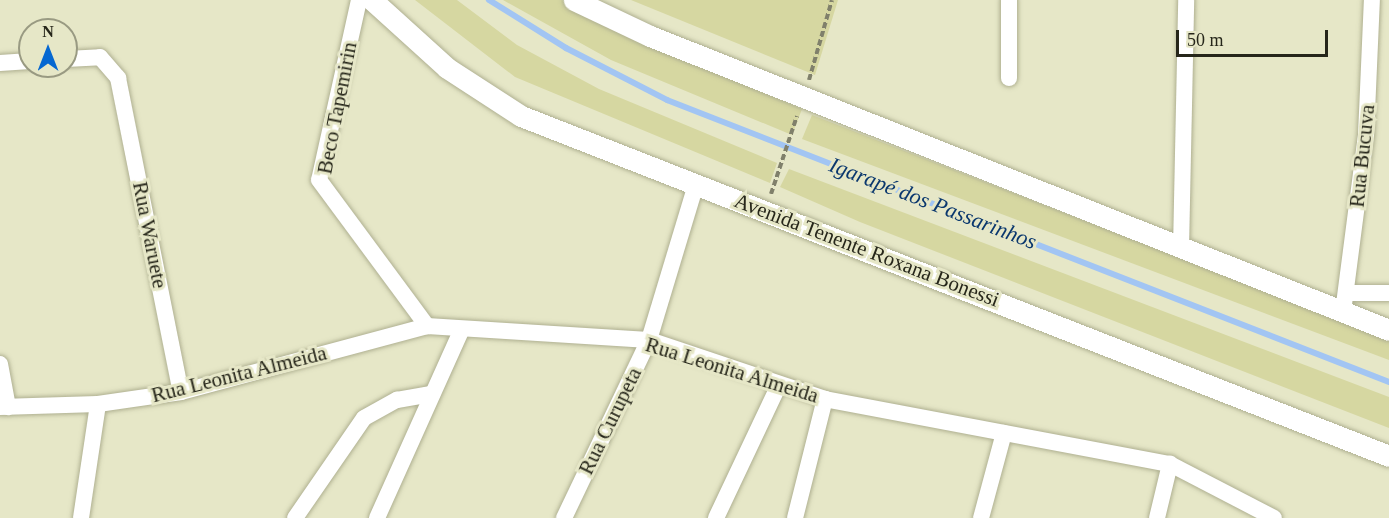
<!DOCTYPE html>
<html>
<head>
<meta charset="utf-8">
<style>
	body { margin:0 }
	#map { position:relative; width:1389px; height:518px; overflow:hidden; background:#e6e7c7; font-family:"Times New Roman",serif }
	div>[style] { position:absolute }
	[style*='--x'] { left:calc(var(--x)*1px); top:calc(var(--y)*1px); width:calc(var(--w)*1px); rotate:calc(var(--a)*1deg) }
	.green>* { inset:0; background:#d6d7a1 }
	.stream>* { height:6px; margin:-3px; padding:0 3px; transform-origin:3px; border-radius:3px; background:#a2c5f3 }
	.path>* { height:4px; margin-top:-2px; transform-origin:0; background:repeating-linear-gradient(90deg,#80806b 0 6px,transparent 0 9px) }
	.roads { filter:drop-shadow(0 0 2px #afb091) drop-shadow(0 0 2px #afb091) }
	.minor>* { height:16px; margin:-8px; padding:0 8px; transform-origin:8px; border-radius:8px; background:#fff }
	.tertiary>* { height:21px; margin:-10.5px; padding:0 10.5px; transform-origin:10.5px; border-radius:10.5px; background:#fff }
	span { translate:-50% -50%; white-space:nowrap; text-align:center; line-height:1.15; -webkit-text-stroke:6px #e6e7c7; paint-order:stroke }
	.street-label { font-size:21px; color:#26261a }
	.water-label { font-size:22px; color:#0b386e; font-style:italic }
	.north { position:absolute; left:18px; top:18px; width:60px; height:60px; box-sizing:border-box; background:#e6e7c7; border:2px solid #999a82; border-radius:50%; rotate:0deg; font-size:16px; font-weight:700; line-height:24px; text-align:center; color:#26261a }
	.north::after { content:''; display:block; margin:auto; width:21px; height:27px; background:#0668d1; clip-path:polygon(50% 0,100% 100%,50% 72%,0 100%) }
	.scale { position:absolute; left:1176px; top:30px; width:152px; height:27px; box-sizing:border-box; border:3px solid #26261a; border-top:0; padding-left:8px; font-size:18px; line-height:21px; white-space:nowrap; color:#26261a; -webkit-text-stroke:4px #e6e7c7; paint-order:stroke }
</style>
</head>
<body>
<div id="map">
	<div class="green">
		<div style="clip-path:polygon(415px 0,457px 0,517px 45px,599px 89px,777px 163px,770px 183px,515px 77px)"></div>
		<div style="clip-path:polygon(503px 0,562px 0,630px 37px,802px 109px,792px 135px,611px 60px)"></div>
		<div style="clip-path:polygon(631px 0,838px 0,815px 75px)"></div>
		<div style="clip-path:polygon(812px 115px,1389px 339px,1389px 360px,802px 139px)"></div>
		<div style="clip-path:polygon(789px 169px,1389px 397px,1389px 428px,860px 222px,780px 187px)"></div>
	</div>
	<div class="stream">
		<div style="--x:489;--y:0;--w:91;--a:31.9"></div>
		<div style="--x:566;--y:48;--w:114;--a:27.2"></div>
		<div style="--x:667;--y:100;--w:775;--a:21.33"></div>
	</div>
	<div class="path">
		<div style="--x:809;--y:80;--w:83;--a:-74"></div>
		<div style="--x:771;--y:194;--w:82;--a:-71.6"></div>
	</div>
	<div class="roads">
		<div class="minor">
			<div style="--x:359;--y:0;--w:184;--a:102.5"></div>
			<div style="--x:319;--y:180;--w:182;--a:53.5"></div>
			<div style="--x:1009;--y:0;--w:78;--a:90"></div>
			<div style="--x:66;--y:59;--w:34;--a:-3"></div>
			<div style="--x:100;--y:57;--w:28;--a:49"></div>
			<div style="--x:118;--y:78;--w:320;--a:78.7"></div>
			<div style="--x:0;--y:63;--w:30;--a:-4"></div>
			<div style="--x:1181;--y:249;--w:249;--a:-88.8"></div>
			<div style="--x:1346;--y:293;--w:43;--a:0"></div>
			<div style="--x:1343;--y:312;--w:178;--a:-82.6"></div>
			<div style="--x:1366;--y:135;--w:135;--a:-87.5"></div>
			<div style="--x:0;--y:364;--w:44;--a:79.5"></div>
			<div style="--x:0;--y:407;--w:98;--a:-1.8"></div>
			<div style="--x:98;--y:404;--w:84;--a:-8.2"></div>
			<div style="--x:181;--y:392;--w:255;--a:-15"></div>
			<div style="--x:427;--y:326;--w:222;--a:3.6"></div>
			<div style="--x:649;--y:340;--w:186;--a:18.5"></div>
			<div style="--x:825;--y:399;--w:351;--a:10.7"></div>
			<div style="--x:1170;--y:464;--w:117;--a:27.4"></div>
			<div style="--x:81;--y:518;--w:115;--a:-81.5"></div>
			<div style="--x:295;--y:518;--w:121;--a:-55.4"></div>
			<div style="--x:364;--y:418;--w:38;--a:-29"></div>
			<div style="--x:397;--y:400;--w:36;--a:-10"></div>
			<div style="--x:377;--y:518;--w:207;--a:-65.8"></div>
			<div style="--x:564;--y:518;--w:197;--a:-64.5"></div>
			<div style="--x:649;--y:340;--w:163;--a:-73.2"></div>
			<div style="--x:716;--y:518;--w:145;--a:-64.7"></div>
			<div style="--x:795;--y:518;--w:123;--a:-75.9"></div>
			<div style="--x:981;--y:518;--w:88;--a:-74.9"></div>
			<div style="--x:1157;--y:518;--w:56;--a:-76.5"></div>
		</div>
		<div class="tertiary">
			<div style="--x:372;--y:0;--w:101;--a:42.2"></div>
			<div style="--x:447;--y:68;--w:88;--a:33"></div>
			<div style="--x:521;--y:116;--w:932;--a:21.39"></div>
			<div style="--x:574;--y:0;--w:84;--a:25.3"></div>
			<div style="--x:650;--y:36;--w:795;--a:21.69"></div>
		</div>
	</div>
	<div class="street-label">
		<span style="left:337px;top:108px;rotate:-79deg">Beco Tapemirin</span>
		<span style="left:1362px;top:156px;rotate:-84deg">Rua Bucuva</span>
		<span style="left:150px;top:235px;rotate:79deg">Rua Waruete</span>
		<span style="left:867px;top:250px;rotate:21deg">Avenida Tenente Roxana Bonessi</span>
		<span style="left:732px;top:370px;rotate:17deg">Rua Leonita Almeida</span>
		<span style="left:239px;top:374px;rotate:-14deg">Rua Leonita Almeida</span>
		<span style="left:610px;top:421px;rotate:-64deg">Rua Curupeta</span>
	</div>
	<div class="water-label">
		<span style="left:933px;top:203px;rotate:21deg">Igarapé dos Passarinhos</span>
	</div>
	<div class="north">N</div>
	<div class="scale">50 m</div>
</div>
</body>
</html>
